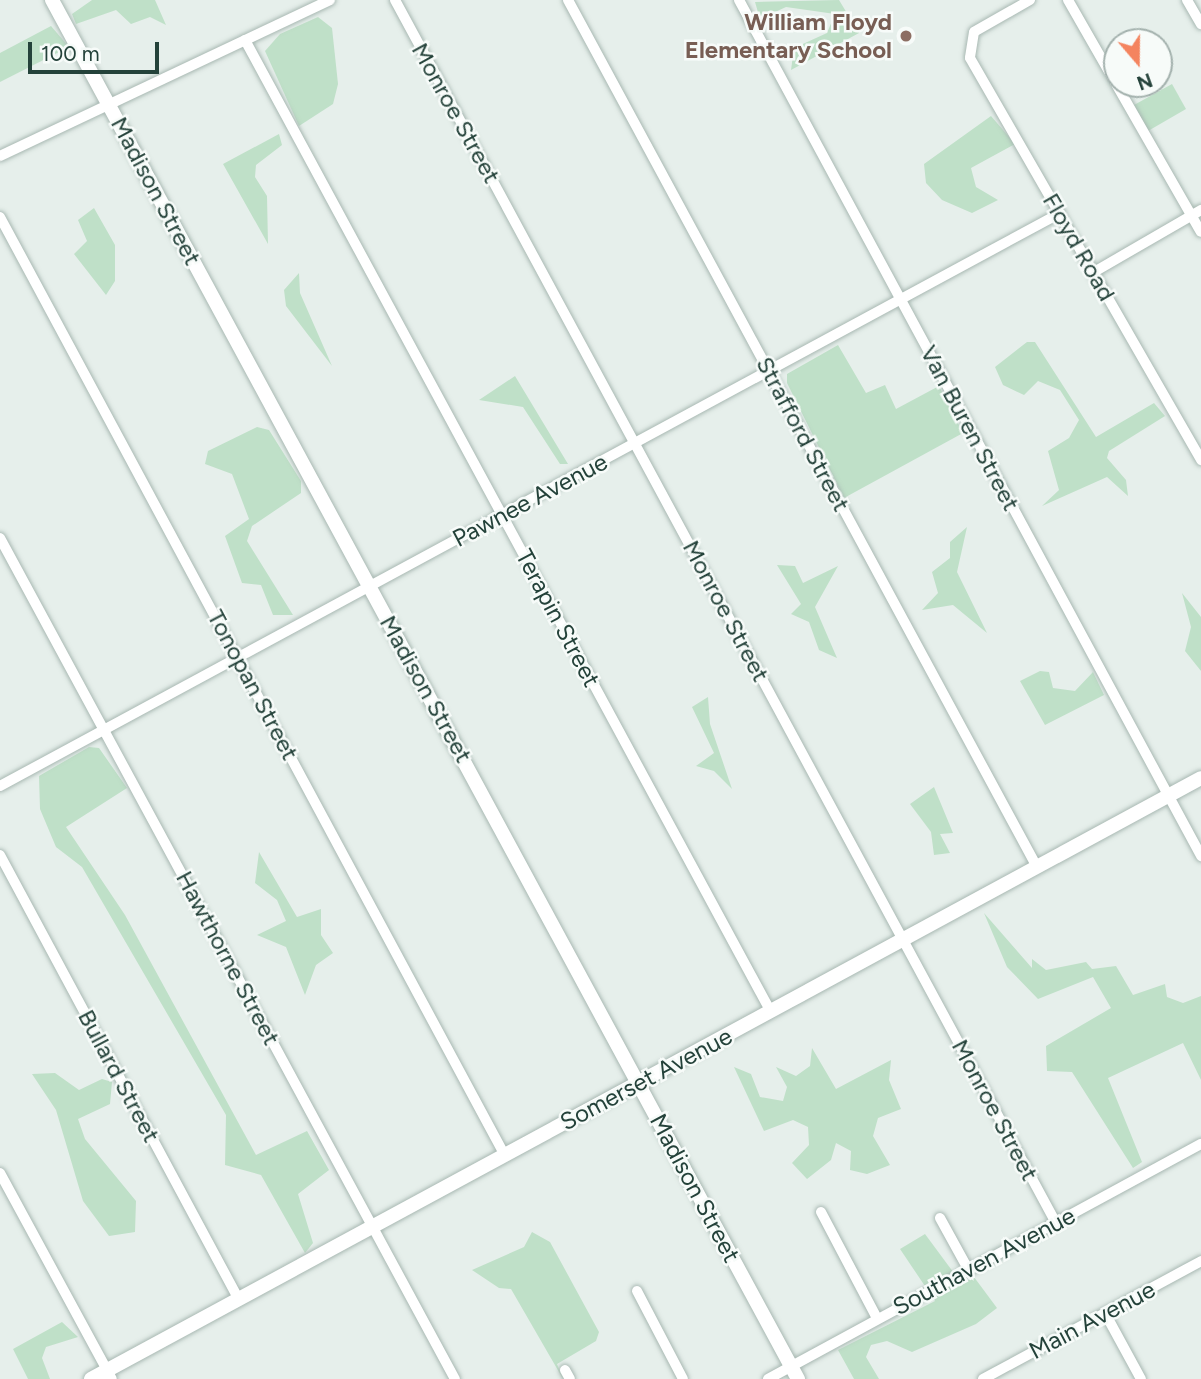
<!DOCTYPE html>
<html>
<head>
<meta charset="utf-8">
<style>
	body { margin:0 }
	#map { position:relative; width:1201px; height:1379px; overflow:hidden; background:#e6efeb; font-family:Figtree,sans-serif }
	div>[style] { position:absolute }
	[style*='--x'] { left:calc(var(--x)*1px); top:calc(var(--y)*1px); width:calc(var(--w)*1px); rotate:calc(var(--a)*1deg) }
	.green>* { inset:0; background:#bfe0c8 }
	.roads { filter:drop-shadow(0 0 2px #a8b8b2) drop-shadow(0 0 2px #a8b8b2) }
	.street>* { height:10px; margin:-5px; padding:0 5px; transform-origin:5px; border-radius:5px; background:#fff }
	.secondary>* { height:14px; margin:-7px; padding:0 7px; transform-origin:7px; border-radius:7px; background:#fff }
	.dots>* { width:19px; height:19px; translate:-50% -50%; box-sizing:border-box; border:4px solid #f7fbf9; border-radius:50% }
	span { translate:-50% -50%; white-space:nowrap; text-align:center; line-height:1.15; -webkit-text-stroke:5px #f7fbf9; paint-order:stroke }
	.education-label { font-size:24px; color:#785e54; font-weight:700 }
	.right { translate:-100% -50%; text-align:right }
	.street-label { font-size:24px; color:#24423a }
	.north { position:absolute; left:1103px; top:28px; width:70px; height:70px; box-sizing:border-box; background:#f7fbf9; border:2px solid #a3b1ad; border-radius:50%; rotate:160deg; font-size:19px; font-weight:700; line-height:28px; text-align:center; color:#24423a }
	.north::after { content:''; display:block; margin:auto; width:24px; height:32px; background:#f4845f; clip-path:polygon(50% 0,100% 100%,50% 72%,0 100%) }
	.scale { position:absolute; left:28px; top:42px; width:131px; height:32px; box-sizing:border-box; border:4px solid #24423a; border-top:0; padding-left:9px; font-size:21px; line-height:24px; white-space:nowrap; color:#24423a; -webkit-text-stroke:5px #f7fbf9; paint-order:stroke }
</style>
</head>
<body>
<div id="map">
	<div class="green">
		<div style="clip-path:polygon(92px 0,155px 0,166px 25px,150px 17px,131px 24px,116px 10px,76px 24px,72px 14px)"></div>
		<div style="clip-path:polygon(839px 0,859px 33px,791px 70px,794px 48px,827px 33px,835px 14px,786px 7px,760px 19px,755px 2px)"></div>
		<div style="clip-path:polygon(318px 17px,332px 28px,338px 84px,333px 104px,299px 126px,265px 51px,280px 34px)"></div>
		<div style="clip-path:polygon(51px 26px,69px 47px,0 82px,0 53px)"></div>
		<div style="clip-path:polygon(1172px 84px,1186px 109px,1148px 131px,1134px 105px)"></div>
		<div style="clip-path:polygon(991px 116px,1015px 144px,971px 168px,976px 187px,998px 200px,972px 213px,942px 200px,926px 183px,924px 164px)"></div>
		<div style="clip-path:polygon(279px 134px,282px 145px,256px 165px,255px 177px,267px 196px,268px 244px,223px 164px)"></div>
		<div style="clip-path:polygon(94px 208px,115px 245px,115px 281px,106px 295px,74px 254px,87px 241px,78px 220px)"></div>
		<div style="clip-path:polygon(299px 273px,300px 293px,332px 366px,286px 306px,284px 290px)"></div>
		<div style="clip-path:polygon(1027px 342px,1035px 342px,1096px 437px,1154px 403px,1165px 416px,1109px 451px,1107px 458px,1126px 480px,1128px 496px,1107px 477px,1042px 506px,1059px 490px,1048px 451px,1069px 438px,1079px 420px,1060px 390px,1038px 381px,1024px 395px,1003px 385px,995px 367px)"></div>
		<div style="clip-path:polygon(838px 345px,866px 393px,885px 385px,896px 409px,939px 386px,963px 433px,844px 498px,787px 383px,787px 374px)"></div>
		<div style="clip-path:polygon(515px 376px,568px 464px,560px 464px,523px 407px,479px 400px)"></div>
		<div style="clip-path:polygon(257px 427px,269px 430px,301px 481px,301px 493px,252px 526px,247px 541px,293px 615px,273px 615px,261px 585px,242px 583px,225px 536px,249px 519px,232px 474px,205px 464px,208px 451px)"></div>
		<div style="clip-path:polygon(967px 527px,957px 572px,987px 633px,953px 605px,922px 610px,938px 593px,932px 572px,950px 558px,950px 542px)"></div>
		<div style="clip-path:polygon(777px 565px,795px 566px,803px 583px,838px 566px,815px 607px,837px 658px,819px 650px,809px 622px,791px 614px,801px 604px)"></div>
		<div style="clip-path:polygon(1182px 593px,1201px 617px,1201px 671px,1185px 651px,1191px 627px)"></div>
		<div style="clip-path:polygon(1040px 671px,1049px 672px,1053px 688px,1075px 691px,1093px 672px,1104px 695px,1045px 725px,1020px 681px)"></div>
		<div style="clip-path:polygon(708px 697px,710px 724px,732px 789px,714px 771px,696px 766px,714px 753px,692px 707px)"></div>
		<div style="clip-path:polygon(89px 747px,99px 748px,127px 788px,66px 827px,125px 915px,256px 1155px,307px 1131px,329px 1170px,298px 1194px,313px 1243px,305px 1253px,261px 1175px,225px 1165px,226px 1115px,82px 867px,56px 847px,40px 809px,39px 776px)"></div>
		<div style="clip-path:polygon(934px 787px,953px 833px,940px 834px,950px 853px,934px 855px,931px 832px,910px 804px)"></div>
		<div style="clip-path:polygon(259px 852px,297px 917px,321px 909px,321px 935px,333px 953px,316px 965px,305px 995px,286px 947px,257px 935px,286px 921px,277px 900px,255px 883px)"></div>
		<div style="clip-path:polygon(984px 913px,1032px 968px,1032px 959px,1046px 970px,1086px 962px,1092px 969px,1116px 966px,1133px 995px,1165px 984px,1167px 997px,1183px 1003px,1201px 996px,1201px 1080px,1183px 1043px,1108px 1078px,1142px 1162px,1133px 1168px,1072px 1072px,1047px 1071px,1046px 1046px,1111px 1008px,1093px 977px,1038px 999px,1007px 967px)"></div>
		<div style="clip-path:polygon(812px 1048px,836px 1089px,891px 1060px,889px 1080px,901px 1109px,878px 1118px,873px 1136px,890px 1165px,867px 1174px,850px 1170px,851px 1151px,836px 1143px,831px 1160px,807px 1179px,792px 1163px,809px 1145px,808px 1127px,793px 1120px,764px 1131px,734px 1067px,751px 1074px,760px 1097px,783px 1101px,787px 1087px,776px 1067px,796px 1076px,810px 1066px)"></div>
		<div style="clip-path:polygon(55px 1073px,79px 1090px,102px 1079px,112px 1082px,110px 1104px,78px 1119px,85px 1139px,136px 1201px,135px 1232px,109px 1236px,83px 1201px,56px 1110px,32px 1074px)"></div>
		<div style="clip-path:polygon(532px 1232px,550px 1242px,599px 1332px,596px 1341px,557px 1364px,563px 1379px,511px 1289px,499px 1288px,472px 1270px,524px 1247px)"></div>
		<div style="clip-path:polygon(925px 1234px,962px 1284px,974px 1277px,997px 1308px,976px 1324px,912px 1352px,887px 1341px,871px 1345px,866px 1357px,879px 1379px,854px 1379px,838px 1350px,935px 1301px,900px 1249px)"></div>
		<div style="clip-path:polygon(62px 1322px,78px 1337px,46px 1347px,42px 1358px,50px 1379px,28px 1379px,13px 1349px)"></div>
	</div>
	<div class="roads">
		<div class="street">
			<div style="--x:395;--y:0;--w:1390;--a:61.61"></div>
			<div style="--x:568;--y:0;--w:986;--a:61.59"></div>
			<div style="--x:739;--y:0;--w:973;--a:61.64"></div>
			<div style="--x:1030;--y:0;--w:64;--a:150.3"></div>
			<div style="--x:974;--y:32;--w:26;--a:99"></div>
			<div style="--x:970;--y:58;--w:464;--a:60.1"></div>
			<div style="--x:1068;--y:0;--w:267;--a:60.2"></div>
			<div style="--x:1187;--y:0;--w:28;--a:60"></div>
			<div style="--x:245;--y:40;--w:1105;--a:61.58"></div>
			<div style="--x:0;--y:156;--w:365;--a:-25.3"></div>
			<div style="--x:0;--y:217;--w:1064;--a:61.72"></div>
			<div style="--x:1094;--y:272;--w:124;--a:-30.1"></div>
			<div style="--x:0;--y:538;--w:956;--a:61.59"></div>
			<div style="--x:0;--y:786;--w:1205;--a:-28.39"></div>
			<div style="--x:0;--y:855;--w:503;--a:61.75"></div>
			<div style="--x:0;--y:1173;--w:234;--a:61.5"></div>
			<div style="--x:821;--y:1212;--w:120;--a:62.2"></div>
			<div style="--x:940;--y:1218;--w:58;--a:61.2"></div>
			<div style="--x:637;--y:1291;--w:99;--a:62.4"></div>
			<div style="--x:1105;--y:1313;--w:75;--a:61.4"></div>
			<div style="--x:565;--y:1370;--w:10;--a:61"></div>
			<div style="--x:768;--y:1379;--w:493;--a:-28.5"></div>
			<div style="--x:983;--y:1379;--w:248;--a:-28.4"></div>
		</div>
		<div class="secondary">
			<div style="--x:52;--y:0;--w:1568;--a:61.59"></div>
			<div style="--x:91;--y:1379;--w:1262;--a:-28.43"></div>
		</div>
	</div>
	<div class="dots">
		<div style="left:906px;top:36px;background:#8d6e63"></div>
	</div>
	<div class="education-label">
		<span class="right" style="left:892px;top:36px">William Floyd<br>Elementary School</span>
	</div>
	<div class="street-label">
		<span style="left:456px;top:113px;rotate:61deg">Monroe Street</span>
		<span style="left:156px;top:191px;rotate:62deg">Madison Street</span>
		<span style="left:1079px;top:247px;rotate:60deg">Floyd Road</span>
		<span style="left:970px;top:428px;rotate:62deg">Van Buren Street</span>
		<span style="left:803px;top:434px;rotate:62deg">Strafford Street</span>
		<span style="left:530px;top:500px;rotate:-28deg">Pawnee Avenue</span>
		<span style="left:726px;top:611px;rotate:62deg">Monroe Street</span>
		<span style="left:558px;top:618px;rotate:62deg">Terapin Street</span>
		<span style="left:253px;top:685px;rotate:62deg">Tonopan Street</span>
		<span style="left:426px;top:689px;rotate:61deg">Madison Street</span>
		<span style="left:228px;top:958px;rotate:62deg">Hawthorne Street</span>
		<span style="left:119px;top:1076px;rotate:62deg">Bullard Street</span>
		<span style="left:646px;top:1079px;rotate:-28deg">Somerset Avenue</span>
		<span style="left:995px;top:1110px;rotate:62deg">Monroe Street</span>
		<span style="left:695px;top:1188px;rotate:62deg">Madison Street</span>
		<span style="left:984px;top:1261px;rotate:-28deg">Southaven Avenue</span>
		<span style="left:1092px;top:1320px;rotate:-28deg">Main Avenue</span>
	</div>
	<div class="north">N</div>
	<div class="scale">100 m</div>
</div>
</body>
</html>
